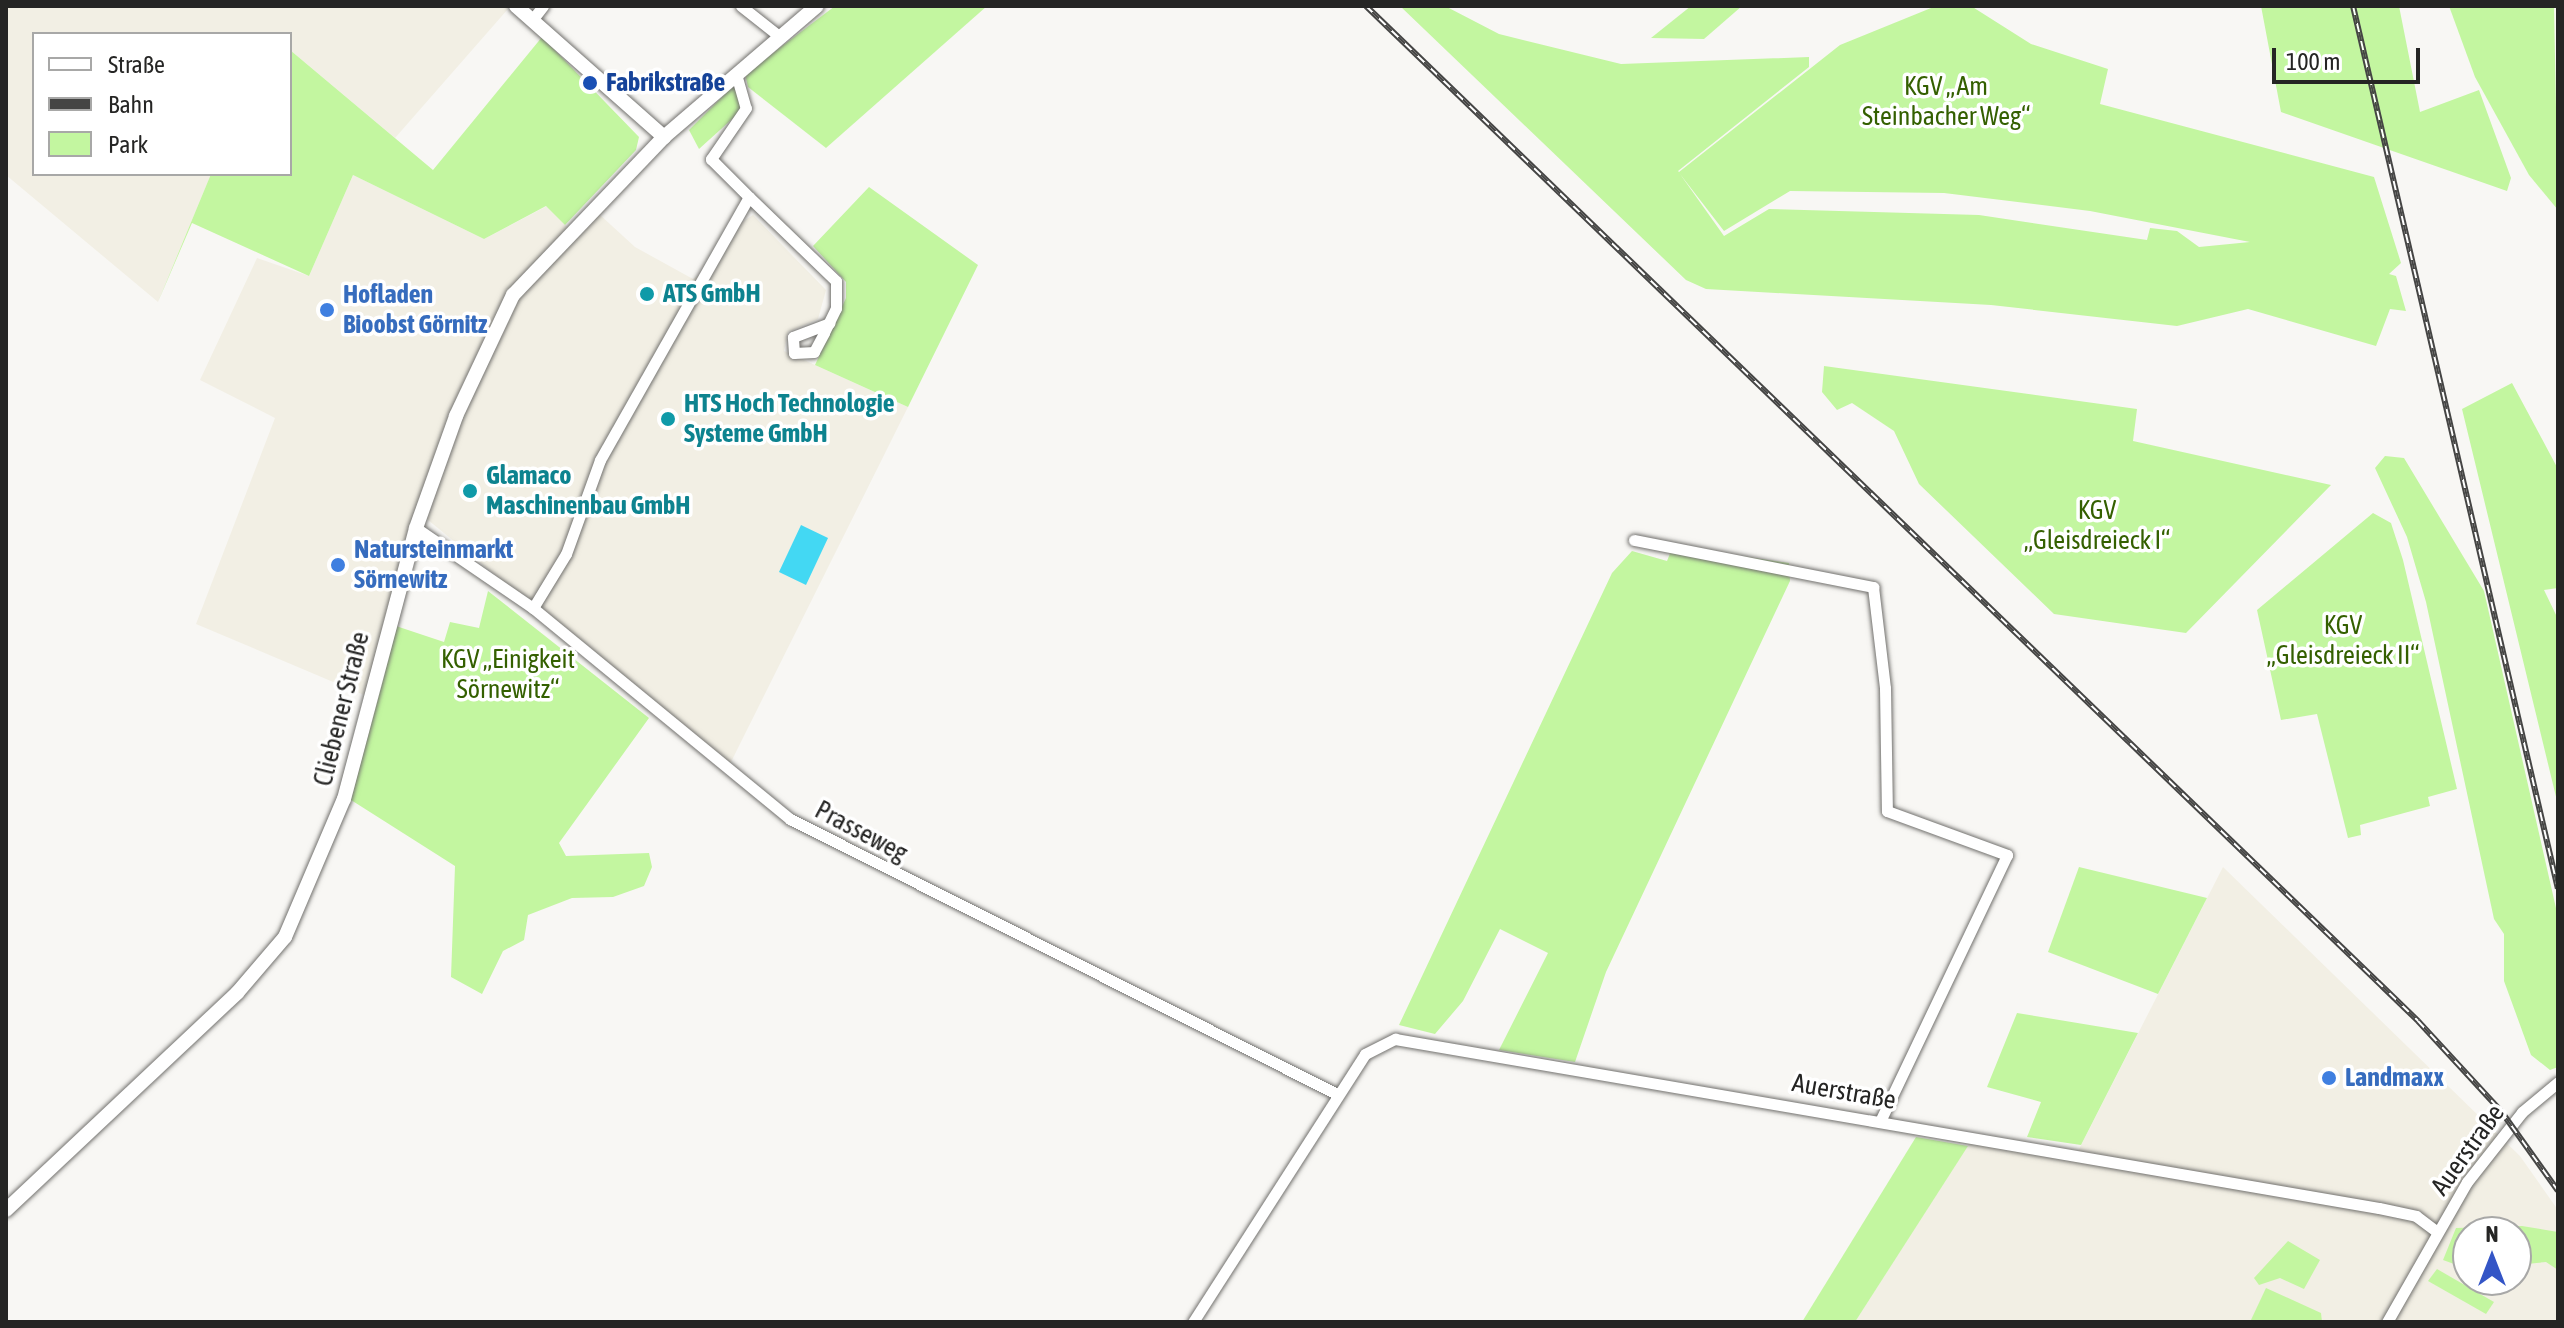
<!DOCTYPE html>
<html>
<head>
<meta charset="utf-8">
<style>
	body { margin:0 }
	#map { position:relative; width:2564px; height:1328px; overflow:hidden; background:#f8f7f4; font-family:"Asap Condensed",sans-serif }
	div>[style] { position:absolute }
	[style*='--x'] { left:calc(var(--x)*1px); top:calc(var(--y)*1px); width:calc(var(--w)*1px); rotate:calc(var(--a)*1deg) }
	.built>* { inset:0; background:#f2efe4 }
	.green>* { inset:0; background:#c3f6a0 }
	.water>* { inset:0; background:#43d8f3 }
	.roads { filter:drop-shadow(0 0 2px #72716e) drop-shadow(0 0 2px #72716e) }
	.minor>* { height:11px; margin:-5.5px; padding:0 5.5px; transform-origin:5.5px; border-radius:5.5px; background:#fff }
	.tertiary>* { height:14px; margin:-7px; padding:0 7px; transform-origin:7px; border-radius:7px; background:#fff }
	.rail>* { height:6px; margin-top:-3px; transform-origin:0; background:repeating-linear-gradient(90deg,#fff 0 9px,#454544 0 18px); box-sizing:border-box; border-block:2px solid #454544 }
	.dots>* { width:22px; height:22px; translate:-50% -50%; box-sizing:border-box; border:4px solid #fff; border-radius:50% }
	span { translate:-50% -50%; white-space:nowrap; text-align:center; line-height:1.15; -webkit-text-stroke:7px #fff; paint-order:stroke }
	.transit-label { font-size:26px; color:#164399; font-weight:700 }
	.left { translate:0 -50%; text-align:left }
	.park-label { font-size:26px; color:#346000 }
	.culture-label { font-size:26px; color:#0d838f; font-weight:700 }
	.shop-label { font-size:26px; color:#366cbe; font-weight:700 }
	.street-label { font-size:26px; color:#252524 }
	.frame { position:absolute; inset:0; border:8px solid #252524; pointer-events:none }
	.legend { position:absolute; left:32px; top:32px; width:260px; height:144px; box-sizing:border-box; background:#fff; border:2px solid #a8a8a7; margin:0; padding:10px 14px; list-style:none; font-size:24px; color:#252524 }
	.legend li { display:flex; align-items:center; gap:16px; height:40px }
	.legend b { width:40px; border:2px solid #a8a8a7 }
	.north { position:absolute; left:2452px; top:1216px; width:80px; height:80px; box-sizing:border-box; background:#fff; border:2px solid #a8a8a7; border-radius:50%; rotate:0deg; font-size:22px; font-weight:700; line-height:32px; text-align:center; color:#252524 }
	.north::after { content:''; display:block; margin:auto; width:28px; height:36px; background:#3455c6; clip-path:polygon(50% 0,100% 100%,50% 72%,0 100%) }
	.scale { position:absolute; left:2272px; top:48px; width:148px; height:36px; box-sizing:border-box; border:4px solid #252524; border-top:0; padding-left:10px; font-size:24px; line-height:28px; white-space:nowrap; color:#252524; -webkit-text-stroke:6px #fff; paint-order:stroke }
</style>
</head>
<body>
<div id="map">
	<div class="built">
		<div style="clip-path:polygon(6px 6px,504px 6px,508px 9px,395px 138px,290px 50px,290px 34px,34px 34px,34px 174px,211px 174px,158px 302px,6px 175px)"></div>
		<div style="clip-path:polygon(353px 175px,484px 239px,547px 206px,576px 236px,599px 214px,635px 247px,693px 279px,721px 258px,739px 224px,753px 215px,826px 290px,818px 319px,788px 332px,784px 351px,908px 407px,729px 766px,417px 511px,364px 695px,196px 624px,275px 418px,200px 380px,257px 258px,309px 276px)"></div>
		<div style="clip-path:polygon(evenodd,2223px 867px,2520px 1156px,2558px 1210px,2558px 1322px,1855px 1322px,1970px 1142px,2074px 1159px,2223px 867px,2468px 1232px,2516px 1232px,2516px 1280px,2468px 1280px,2468px 1232px)"></div>
	</div>
	<div class="green">
		<div style="clip-path:polygon(835px 6px,987px 6px,826px 148px,748px 87px,745px 74px)"></div>
		<div style="clip-path:polygon(evenodd,1400px 6px,1445px 6px,1499px 34px,1621px 64px,1809px 57px,1809px 67px,1678px 171px,1679px 172px,1840px 45px,1936px 6px,1971px 6px,2031px 44px,2108px 69px,2100px 104px,2374px 177px,2401px 263px,2389px 274px,2396px 276px,2406px 311px,2390px 309px,2376px 346px,2248px 309px,2177px 326px,1991px 305px,1706px 289px,1686px 280px,1400px 6px,1680px 174px,1724px 231px,1790px 191px,1944px 193px,2090px 211px,2250px 242px,2199px 247px,2177px 231px,2150px 228px,2147px 240px,1979px 215px,1769px 209px,1724px 236px,1680px 174px)"></div>
		<div style="clip-path:polygon(1691px 6px,1742px 6px,1704px 39px,1651px 38px)"></div>
		<div style="clip-path:polygon(2261px 6px,2399px 6px,2420px 112px,2479px 90px,2511px 178px,2507px 191px,2281px 112px)"></div>
		<div style="clip-path:polygon(2449px 6px,2554px 6px,2558px 210px,2529px 175px,2475px 77px)"></div>
		<div style="clip-path:polygon(542px 37px,639px 137px,636px 150px,565px 225px,546px 206px,484px 239px,353px 175px,309px 276px,192px 223px,158px 302px,211px 174px,290px 174px,290px 50px,433px 170px)"></div>
		<div style="clip-path:polygon(736px 83px,741px 111px,699px 149px,689px 130px)"></div>
		<div style="clip-path:polygon(869px 187px,978px 265px,908px 407px,815px 365px,846px 298px,846px 282px,813px 246px)"></div>
		<div style="clip-path:polygon(1824px 366px,2137px 409px,2133px 441px,2331px 485px,2186px 633px,2054px 614px,1919px 484px,1894px 431px,1852px 403px,1837px 410px,1822px 392px)"></div>
		<div style="clip-path:polygon(2512px 383px,2558px 469px,2558px 588px,2544px 590px,2558px 619px,2558px 805px,2462px 409px)"></div>
		<div style="clip-path:polygon(2385px 456px,2404px 458px,2484px 591px,2558px 917px,2558px 1067px,2550px 1070px,2531px 1055px,2504px 981px,2504px 934px,2494px 919px,2426px 602px,2407px 537px,2375px 468px)"></div>
		<div style="clip-path:polygon(2373px 513px,2391px 523px,2403px 560px,2457px 789px,2428px 797px,2430px 806px,2360px 825px,2361px 835px,2348px 838px,2317px 714px,2281px 720px,2257px 610px)"></div>
		<div style="clip-path:polygon(1673px 546px,1789px 563px,1790px 581px,1606px 972px,1575px 1062px,1499px 1050px,1548px 953px,1500px 929px,1463px 1001px,1435px 1034px,1399px 1025px,1612px 573px,1632px 551px,1667px 561px)"></div>
		<div style="clip-path:polygon(488px 591px,649px 718px,559px 843px,566px 856px,649px 853px,652px 867px,644px 886px,613px 897px,572px 898px,528px 915px,524px 940px,503px 951px,482px 994px,451px 977px,455px 866px,351px 800px,396px 626px,444px 642px,450px 622px,479px 628px)"></div>
		<div style="clip-path:polygon(2079px 867px,2207px 898px,2158px 994px,2048px 952px)"></div>
		<div style="clip-path:polygon(2017px 1013px,2138px 1033px,2081px 1145px,2027px 1137px,2041px 1102px,1987px 1087px)"></div>
		<div style="clip-path:polygon(1916px 1137px,1968px 1146px,1855px 1322px,1802px 1322px)"></div>
		<div style="clip-path:polygon(2522px 1226px,2558px 1232px,2558px 1270px,2546px 1262px,2516px 1265px,2516px 1232px,2468px 1232px,2468px 1269px,2443px 1260px,2456px 1228px)"></div>
		<div style="clip-path:polygon(2288px 1241px,2320px 1260px,2304px 1289px,2280px 1278px,2259px 1285px,2254px 1278px)"></div>
		<div style="clip-path:polygon(2437px 1269px,2494px 1302px,2486px 1314px,2428px 1281px)"></div>
		<div style="clip-path:polygon(2266px 1288px,2321px 1313px,2322px 1322px,2250px 1322px)"></div>
	</div>
	<div class="water">
		<div style="clip-path:polygon(801px 525px,828px 538px,806px 585px,779px 572px)"></div>
	</div>
	<div class="roads">
		<div class="minor">
			<div style="--x:741;--y:6;--w:48;--a:38.3"></div>
			<div style="--x:532;--y:20;--w:18;--a:-52"></div>
			<div style="--x:736;--y:74;--w:35;--a:74"></div>
			<div style="--x:746;--y:108;--w:62;--a:124.5"></div>
			<div style="--x:711;--y:159;--w:54;--a:45"></div>
			<div style="--x:416;--y:528;--w:142;--a:34.4"></div>
			<div style="--x:533;--y:608;--w:333;--a:39.4"></div>
			<div style="--x:790;--y:819;--w:612;--a:26.69"></div>
			<div style="--x:1634;--y:540;--w:244;--a:11.1"></div>
			<div style="--x:1873;--y:587;--w:102;--a:83.2"></div>
			<div style="--x:1885;--y:688;--w:123;--a:89.1"></div>
			<div style="--x:1887;--y:811;--w:128;--a:20.1"></div>
			<div style="--x:2007;--y:855;--w:295;--a:115.5"></div>
			<div style="--x:533;--y:608;--w:63;--a:-58.6"></div>
			<div style="--x:566;--y:554;--w:100;--a:-70.1"></div>
			<div style="--x:600;--y:460;--w:302;--a:-60.5"></div>
			<div style="--x:749;--y:197;--w:121;--a:44"></div>
			<div style="--x:836;--y:281;--w:27;--a:90"></div>
			<div style="--x:836;--y:308;--w:28;--a:116"></div>
			<div style="--x:824;--y:333;--w:21;--a:118"></div>
			<div style="--x:814;--y:352;--w:20;--a:177"></div>
			<div style="--x:794;--y:353;--w:16;--a:-94"></div>
			<div style="--x:793;--y:337;--w:39;--a:-21"></div>
			<div style="--x:1193;--y:1322;--w:318;--a:-57.3"></div>
			<div style="--x:1365;--y:1054;--w:34;--a:-27"></div>
			<div style="--x:1395;--y:1039;--w:998;--a:9.75"></div>
			<div style="--x:2379;--y:1208;--w:38;--a:12"></div>
			<div style="--x:2416;--y:1216;--w:26;--a:37"></div>
			<div style="--x:2387;--y:1322;--w:161;--a:-60.3"></div>
			<div style="--x:2467;--y:1182;--w:89;--a:-51.8"></div>
			<div style="--x:2522;--y:1112;--w:47;--a:-39.8"></div>
		</div>
		<div class="tertiary">
			<div style="--x:516;--y:6;--w:198;--a:41.5"></div>
			<div style="--x:6;--y:1210;--w:317;--a:-43.2"></div>
			<div style="--x:237;--y:993;--w:74;--a:-49.4"></div>
			<div style="--x:285;--y:937;--w:150;--a:-66.9"></div>
			<div style="--x:344;--y:799;--w:280;--a:-75.1"></div>
			<div style="--x:416;--y:528;--w:119;--a:-70.3"></div>
			<div style="--x:456;--y:416;--w:134;--a:-64.8"></div>
			<div style="--x:513;--y:295;--w:219;--a:-46.3"></div>
			<div style="--x:664;--y:137;--w:201;--a:-40.6"></div>
		</div>
	</div>
	<div class="rail">
		<div style="--x:1366;--y:6;--w:1462;--a:43.97"></div>
		<div style="--x:2418;--y:1021;--w:122;--a:47.3"></div>
		<div style="--x:2501;--y:1111;--w:98;--a:54.5"></div>
		<div style="--x:2353;--y:6;--w:906;--a:76.93"></div>
	</div>
	<div class="dots">
		<div style="left:590px;top:83px;background:#1a4fb4"></div>
		<div style="left:647px;top:294px;background:#0f9aa8"></div>
		<div style="left:327px;top:310px;background:#3f7fe0"></div>
		<div style="left:668px;top:419px;background:#0f9aa8"></div>
		<div style="left:470px;top:491px;background:#0f9aa8"></div>
		<div style="left:338px;top:565px;background:#3f7fe0"></div>
		<div style="left:2329px;top:1078px;background:#3f7fe0"></div>
	</div>
	<div class="transit-label">
		<span class="left" style="left:606px;top:83px">Fabrikstraße</span>
	</div>
	<div class="park-label">
		<span style="left:1946px;top:102px">KGV „Am<br>Steinbacher Weg“</span>
		<span style="left:2097px;top:526px">KGV<br>„Gleisdreieck I“</span>
		<span style="left:2343px;top:641px">KGV<br>„Gleisdreieck II“</span>
		<span style="left:508px;top:675px">KGV „Einigkeit<br>Sörnewitz“</span>
	</div>
	<div class="culture-label">
		<span class="left" style="left:663px;top:294px">ATS GmbH</span>
		<span class="left" style="left:684px;top:419px">HTS Hoch Technologie<br>Systeme GmbH</span>
		<span class="left" style="left:486px;top:491px">Glamaco<br>Maschinenbau GmbH</span>
	</div>
	<div class="shop-label">
		<span class="left" style="left:343px;top:310px">Hofladen<br>Bioobst Görnitz</span>
		<span class="left" style="left:354px;top:565px">Natursteinmarkt<br>Sörnewitz</span>
		<span class="left" style="left:2345px;top:1078px">Landmaxx</span>
	</div>
	<div class="street-label">
		<span style="left:342px;top:709px;rotate:-76deg">Cliebener Straße</span>
		<span style="left:861px;top:832px;rotate:28deg">Prasseweg</span>
		<span style="left:1844px;top:1092px;rotate:10deg">Auerstraße</span>
		<span style="left:2468px;top:1150px;rotate:-54deg">Auerstraße</span>
	</div>
	<div class="frame"></div>
	<ul class="legend">
	<li><b style="height:10px;background:#fff"></b>Straße</li>
	<li><b style="height:10px;background:#454544"></b>Bahn</li>
	<li><b style="height:22px;background:#c3f6a0"></b>Park</li>
	</ul>
	<div class="north">N</div>
	<div class="scale">100 m</div>
</div>
</body>
</html>
